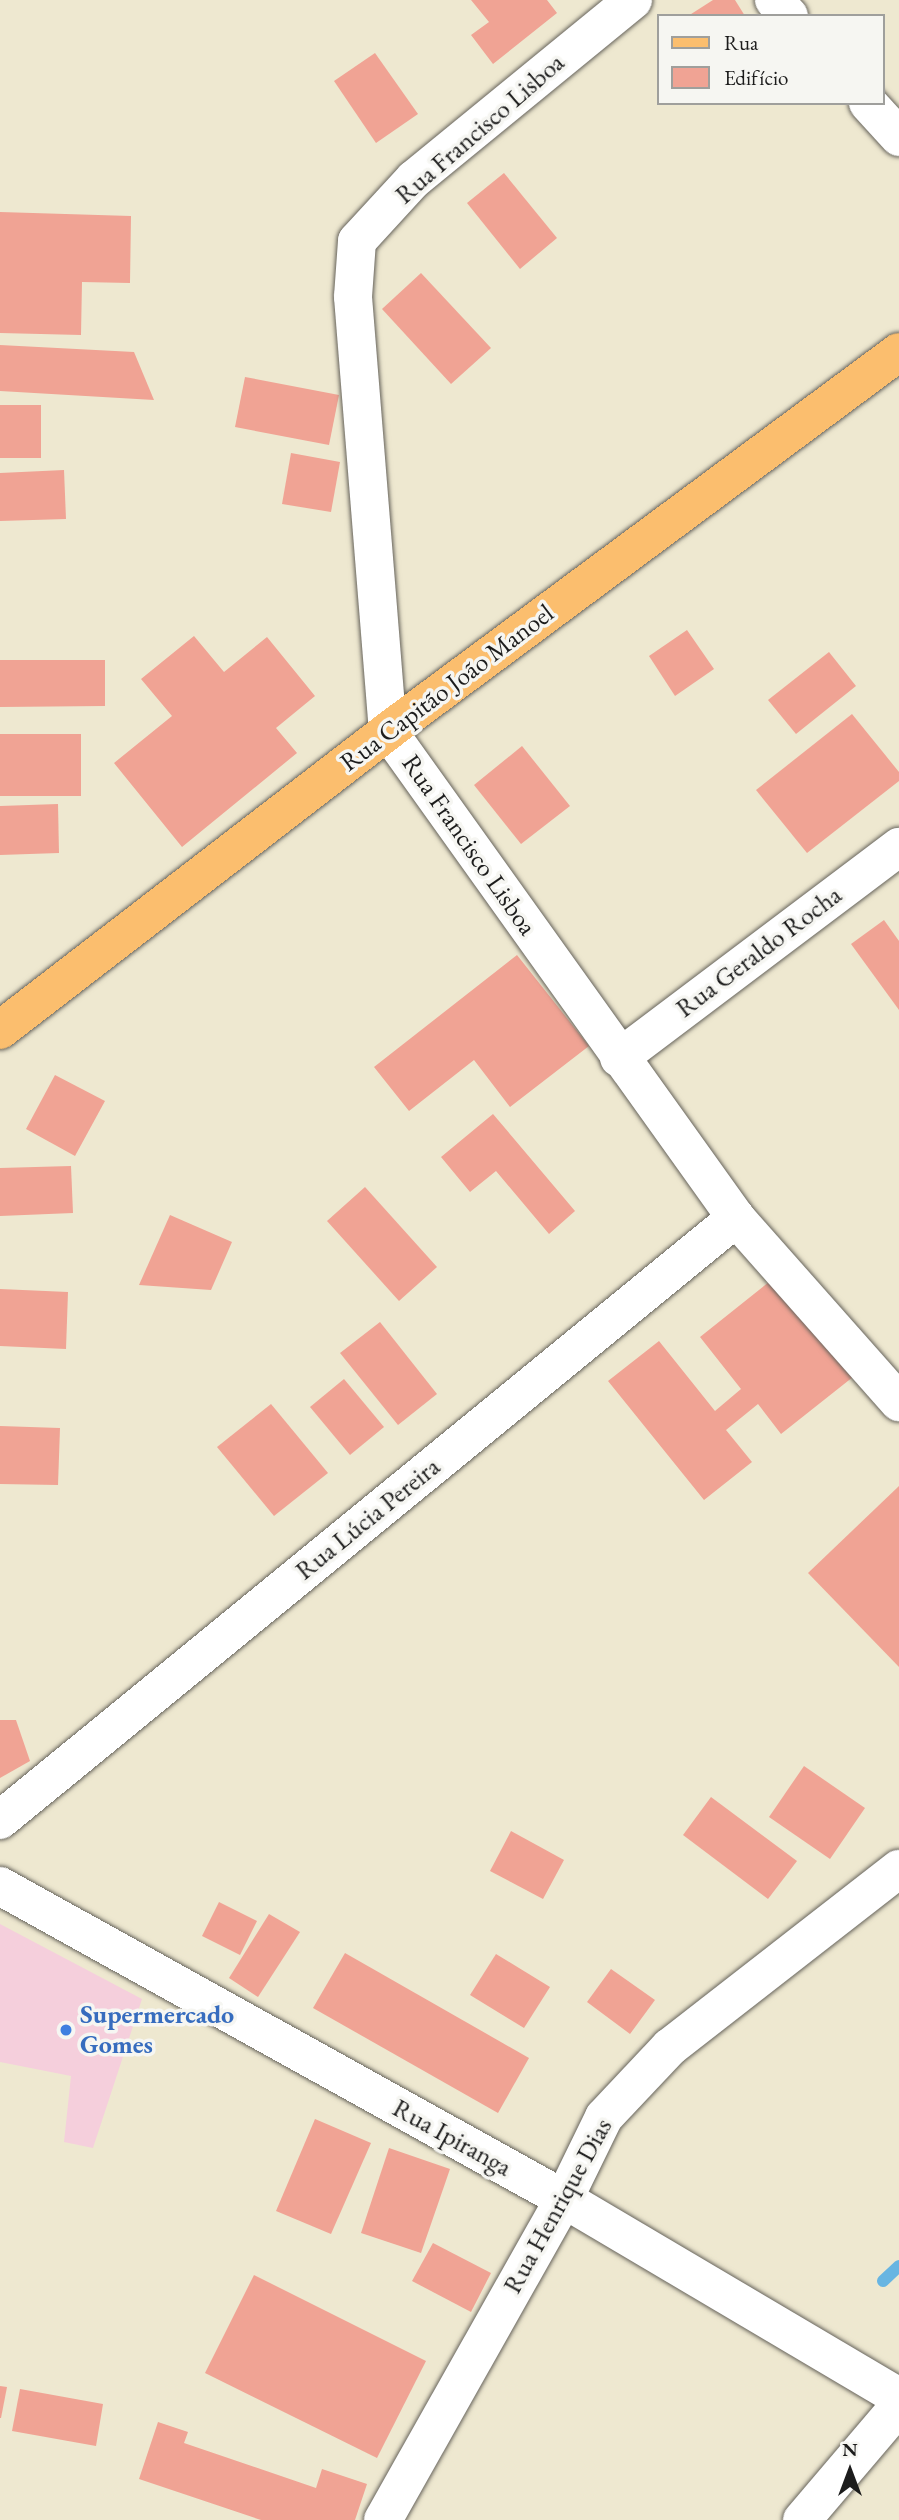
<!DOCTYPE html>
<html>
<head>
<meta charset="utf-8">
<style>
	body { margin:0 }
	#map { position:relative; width:899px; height:2520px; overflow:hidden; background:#eee8d0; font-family:"EB Garamond",serif }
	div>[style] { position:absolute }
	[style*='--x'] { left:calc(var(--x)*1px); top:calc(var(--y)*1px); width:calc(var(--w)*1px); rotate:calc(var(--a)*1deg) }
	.built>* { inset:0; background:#f5cfdc }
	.stream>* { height:12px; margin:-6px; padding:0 6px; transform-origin:6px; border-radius:6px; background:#68b5e2 }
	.building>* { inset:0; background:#f0a394 }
	.roads { filter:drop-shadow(0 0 2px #66635b) drop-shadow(0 0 2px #66635b) }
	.minor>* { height:38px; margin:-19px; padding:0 19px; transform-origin:19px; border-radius:19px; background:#fff }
	.major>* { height:38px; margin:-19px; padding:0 19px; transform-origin:19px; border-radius:19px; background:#fbbe6e }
	.dots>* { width:19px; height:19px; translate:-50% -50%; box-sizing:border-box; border:4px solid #f6f6f2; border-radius:50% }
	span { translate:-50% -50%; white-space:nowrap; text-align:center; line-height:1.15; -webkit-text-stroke:7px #f6f6f2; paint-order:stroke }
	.street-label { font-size:26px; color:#1c1c1c }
	.shop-label { font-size:26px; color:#366cbe; font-weight:700 }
	.left { translate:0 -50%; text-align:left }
	.legend { position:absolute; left:657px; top:14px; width:228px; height:91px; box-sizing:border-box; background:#f6f6f2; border:2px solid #9f9f9c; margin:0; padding:9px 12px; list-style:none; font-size:21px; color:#1c1c1c }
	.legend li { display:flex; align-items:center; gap:14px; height:35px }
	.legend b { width:35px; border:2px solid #9f9f9c }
	.north { position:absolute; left:815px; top:2436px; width:70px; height:70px; -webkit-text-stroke:5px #f6f6f2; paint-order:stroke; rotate:0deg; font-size:19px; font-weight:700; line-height:28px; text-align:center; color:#1c1c1c }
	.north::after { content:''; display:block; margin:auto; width:24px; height:32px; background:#1c1c1c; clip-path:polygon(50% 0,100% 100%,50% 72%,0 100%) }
</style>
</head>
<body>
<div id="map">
	<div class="built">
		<div style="clip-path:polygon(0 1924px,142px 1999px,93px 2148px,64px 2142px,71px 2076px,0 2062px)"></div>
	</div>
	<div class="stream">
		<div style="--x:883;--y:2281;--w:22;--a:-43"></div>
	</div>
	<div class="building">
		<div style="clip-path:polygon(471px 0,547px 0,557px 13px,493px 64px,471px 35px,489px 22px)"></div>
		<div style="clip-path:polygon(713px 0,735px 0,745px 16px,688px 16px)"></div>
		<div style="clip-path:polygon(375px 53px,418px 114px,376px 143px,334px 81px)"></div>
		<div style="clip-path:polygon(504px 173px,557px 238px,520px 269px,467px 203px)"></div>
		<div style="clip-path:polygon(0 212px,131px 216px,130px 283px,82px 282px,81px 335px,0 333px)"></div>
		<div style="clip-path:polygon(421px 273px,491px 348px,451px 384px,382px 309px)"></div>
		<div style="clip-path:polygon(0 345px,134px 352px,154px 400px,0 391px)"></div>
		<div style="clip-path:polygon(245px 377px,339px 395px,329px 445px,235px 427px)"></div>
		<div style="clip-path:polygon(0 405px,41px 405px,41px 458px,0 458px)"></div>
		<div style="clip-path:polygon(291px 453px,340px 462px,331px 512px,282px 504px)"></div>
		<div style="clip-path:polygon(64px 470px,66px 519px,0 521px,0 473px)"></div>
		<div style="clip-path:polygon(687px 630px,714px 669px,675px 696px,649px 656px)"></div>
		<div style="clip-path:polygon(194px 636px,224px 672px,267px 637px,315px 696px,276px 728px,297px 753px,182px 847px,114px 763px,172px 716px,141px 679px)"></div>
		<div style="clip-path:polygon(829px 652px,856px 686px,796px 734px,768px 700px)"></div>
		<div style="clip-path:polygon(0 660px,105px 660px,105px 706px,0 707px)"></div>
		<div style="clip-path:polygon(852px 714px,899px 772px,899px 781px,807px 853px,756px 790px)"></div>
		<div style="clip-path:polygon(0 734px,81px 734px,81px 796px,0 796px)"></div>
		<div style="clip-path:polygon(522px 746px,570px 806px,521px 844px,474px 785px)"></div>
		<div style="clip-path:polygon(58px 804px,59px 853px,0 855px,0 806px)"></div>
		<div style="clip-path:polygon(884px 920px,899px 941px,899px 1010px,851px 944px)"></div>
		<div style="clip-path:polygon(517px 955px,589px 1046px,510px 1107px,474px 1060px,409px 1111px,374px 1067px)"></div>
		<div style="clip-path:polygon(55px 1075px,105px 1101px,75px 1156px,26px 1129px)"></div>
		<div style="clip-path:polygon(493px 1114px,575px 1211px,549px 1234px,496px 1171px,470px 1192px,441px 1157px)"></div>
		<div style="clip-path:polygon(71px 1166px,73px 1213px,0 1216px,0 1168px)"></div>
		<div style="clip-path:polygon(365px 1187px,437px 1267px,399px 1301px,327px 1221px)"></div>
		<div style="clip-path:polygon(170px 1215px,232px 1242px,211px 1290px,139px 1285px)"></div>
		<div style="clip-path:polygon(779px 1274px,858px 1373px,781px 1434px,758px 1404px,726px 1430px,752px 1462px,704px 1500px,608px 1381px,659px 1341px,715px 1411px,741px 1389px,700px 1337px)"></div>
		<div style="clip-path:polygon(0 1289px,68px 1292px,66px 1349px,0 1346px)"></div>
		<div style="clip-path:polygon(380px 1322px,437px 1394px,398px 1425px,340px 1353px)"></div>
		<div style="clip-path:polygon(344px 1379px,384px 1427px,350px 1455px,310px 1407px)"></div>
		<div style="clip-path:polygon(271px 1404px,328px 1473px,274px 1516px,217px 1447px)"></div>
		<div style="clip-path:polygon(0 1426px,60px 1428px,58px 1485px,0 1484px)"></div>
		<div style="clip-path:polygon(899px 1486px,899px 1667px,808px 1573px)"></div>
		<div style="clip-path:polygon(0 1720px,16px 1720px,30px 1761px,0 1778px)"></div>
		<div style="clip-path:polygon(804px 1766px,865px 1808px,830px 1859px,769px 1817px)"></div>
		<div style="clip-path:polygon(711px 1797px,797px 1861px,768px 1899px,683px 1835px)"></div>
		<div style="clip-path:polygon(511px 1831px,564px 1860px,543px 1899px,490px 1871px)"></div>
		<div style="clip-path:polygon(219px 1902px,257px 1921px,240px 1955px,202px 1936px)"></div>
		<div style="clip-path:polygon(269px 1914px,300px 1932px,258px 1997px,229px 1978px)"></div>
		<div style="clip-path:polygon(345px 1953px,529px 2058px,498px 2113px,313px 2008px)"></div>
		<div style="clip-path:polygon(496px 1954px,550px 1987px,524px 2028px,470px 1995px)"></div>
		<div style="clip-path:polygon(611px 1969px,655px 2000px,630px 2034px,587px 2002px)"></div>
		<div style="clip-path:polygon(315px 2119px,371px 2143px,331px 2234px,276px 2211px)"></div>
		<div style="clip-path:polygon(389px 2148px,450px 2169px,421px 2253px,361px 2233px)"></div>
		<div style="clip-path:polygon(433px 2243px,491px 2273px,471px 2312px,412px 2281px)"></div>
		<div style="clip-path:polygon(254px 2275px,426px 2361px,377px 2458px,205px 2373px)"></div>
		<div style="clip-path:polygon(0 2386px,7px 2387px,1px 2418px,0 2418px)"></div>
		<div style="clip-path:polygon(20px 2389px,103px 2404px,96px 2446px,12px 2431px)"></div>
		<div style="clip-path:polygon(158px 2422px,188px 2432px,184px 2443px,316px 2488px,322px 2469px,367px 2484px,355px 2520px,261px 2520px,139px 2479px)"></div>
	</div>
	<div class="roads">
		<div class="minor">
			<div style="--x:633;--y:0;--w:283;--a:140.7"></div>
			<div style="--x:414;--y:179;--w:84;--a:132.6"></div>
			<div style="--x:357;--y:241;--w:56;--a:94.1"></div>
			<div style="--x:353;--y:297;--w:435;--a:85.4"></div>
			<div style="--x:388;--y:731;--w:599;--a:54.45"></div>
			<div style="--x:736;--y:1218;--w:246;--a:48.5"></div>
			<div style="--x:774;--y:0;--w:22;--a:47"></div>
			<div style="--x:868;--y:103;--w:46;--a:47.6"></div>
			<div style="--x:619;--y:1058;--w:351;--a:-37"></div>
			<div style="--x:0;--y:1820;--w:951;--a:-39.28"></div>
			<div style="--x:0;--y:1886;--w:645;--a:29.03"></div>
			<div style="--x:564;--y:2199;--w:389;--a:30.6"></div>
			<div style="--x:383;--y:2520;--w:369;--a:-60.6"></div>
			<div style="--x:564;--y:2199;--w:91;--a:-64"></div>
			<div style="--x:604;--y:2117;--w:96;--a:-46.7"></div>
			<div style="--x:670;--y:2047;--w:290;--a:-37.9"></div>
			<div style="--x:802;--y:2520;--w:150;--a:-49.6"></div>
		</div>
		<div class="major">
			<div style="--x:0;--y:1030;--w:490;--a:-37.6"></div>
			<div style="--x:388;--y:731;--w:636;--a:-36.56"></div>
		</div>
	</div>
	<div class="dots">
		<div style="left:66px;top:2030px;background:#3f7fe0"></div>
	</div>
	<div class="street-label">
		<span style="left:480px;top:129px;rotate:-41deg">Rua Francisco Lisboa</span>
		<span style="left:447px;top:688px;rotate:-37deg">Rua Capitão João Manoel</span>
		<span style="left:469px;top:845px;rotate:55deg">Rua Francisco Lisboa</span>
		<span style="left:759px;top:952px;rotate:-37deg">Rua Geraldo Rocha</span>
		<span style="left:368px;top:1519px;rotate:-39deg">Rua Lúcia Pereira</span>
		<span style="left:452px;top:2138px;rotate:29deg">Rua Ipiranga</span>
		<span style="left:558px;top:2206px;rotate:-61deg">Rua Henrique Dias</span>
	</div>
	<div class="shop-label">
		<span class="left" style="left:80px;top:2030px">Supermercado<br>Gomes</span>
	</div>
	<ul class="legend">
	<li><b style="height:9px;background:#fbbe6e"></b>Rua</li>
	<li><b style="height:19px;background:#f0a394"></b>Edifício</li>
	</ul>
	<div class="north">N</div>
</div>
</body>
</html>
